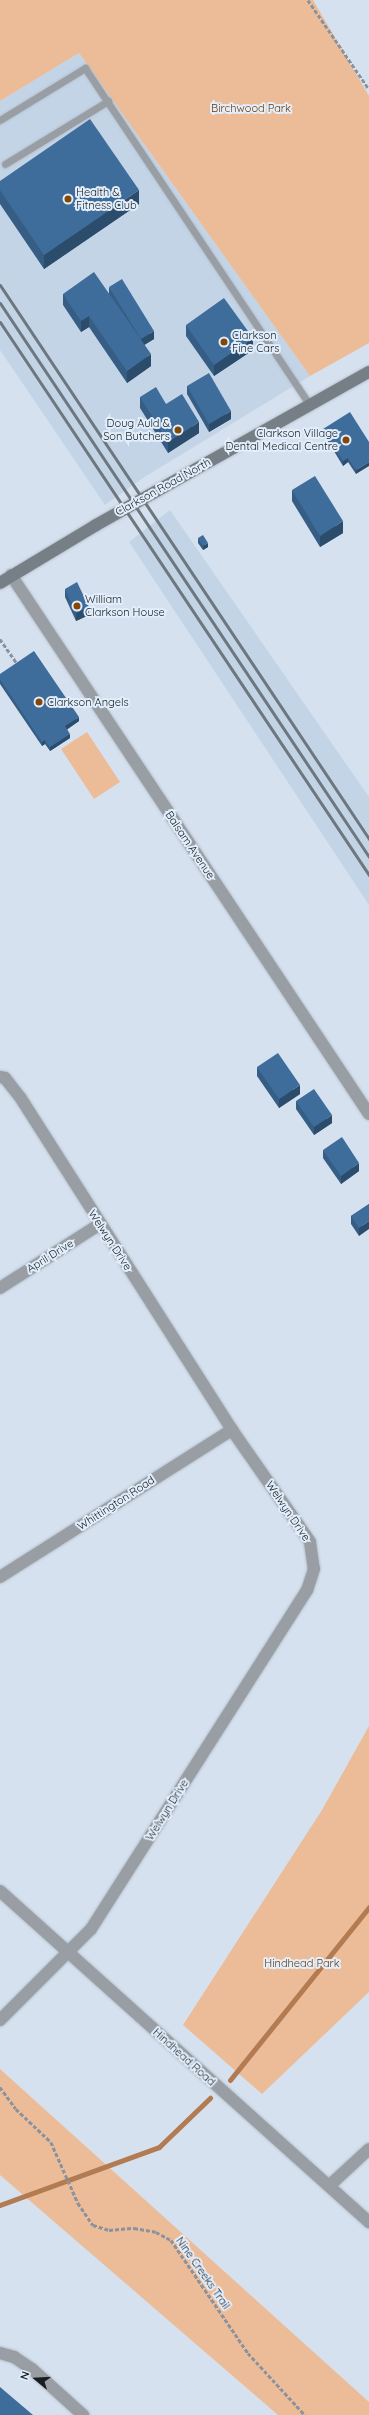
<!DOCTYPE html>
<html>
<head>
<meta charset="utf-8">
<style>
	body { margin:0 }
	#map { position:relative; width:369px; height:2415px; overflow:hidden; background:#d5e1ee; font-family:Quicksand,sans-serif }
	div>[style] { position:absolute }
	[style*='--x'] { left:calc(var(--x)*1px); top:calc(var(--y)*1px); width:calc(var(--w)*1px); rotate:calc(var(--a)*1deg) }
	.built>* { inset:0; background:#c4d4e7 }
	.green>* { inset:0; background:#ecbc99 }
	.stream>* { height:5px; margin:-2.5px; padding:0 2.5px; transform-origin:2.5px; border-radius:2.5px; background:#b27b51 }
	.path>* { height:2.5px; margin-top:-1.25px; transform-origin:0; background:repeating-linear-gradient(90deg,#8a939d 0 4px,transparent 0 6px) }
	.roads { filter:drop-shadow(0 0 1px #b3bec9) drop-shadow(0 0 1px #b3bec9) }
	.lane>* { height:7px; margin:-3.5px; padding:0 3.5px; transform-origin:3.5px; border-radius:3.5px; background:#989ea3 }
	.street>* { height:12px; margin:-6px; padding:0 6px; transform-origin:6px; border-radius:6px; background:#989ea3 }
	.secondary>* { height:12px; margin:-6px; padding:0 6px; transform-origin:6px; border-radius:6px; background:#767e86 }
	.rail>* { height:3px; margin:-1.5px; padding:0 1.5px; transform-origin:1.5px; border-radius:1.5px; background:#6e767e }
	.wall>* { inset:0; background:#365e85 }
	.shaded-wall>* { inset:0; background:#2c4c6c }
	.building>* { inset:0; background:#3f6d9b }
	.dots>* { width:11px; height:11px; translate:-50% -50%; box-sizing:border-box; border:2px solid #e2eefb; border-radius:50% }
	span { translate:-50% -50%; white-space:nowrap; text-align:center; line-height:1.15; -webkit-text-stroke:4px #e2eefb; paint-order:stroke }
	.park-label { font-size:11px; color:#6b3700 }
	.poi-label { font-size:11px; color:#181d21 }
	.left { translate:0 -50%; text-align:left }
	.right { translate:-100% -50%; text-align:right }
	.street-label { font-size:11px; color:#181d21 }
	.north { position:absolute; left:16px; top:2359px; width:40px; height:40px; -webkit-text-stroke:3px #e2eefb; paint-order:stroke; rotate:288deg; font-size:11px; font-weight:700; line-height:16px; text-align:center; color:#181d21 }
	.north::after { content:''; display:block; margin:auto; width:14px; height:18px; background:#181d21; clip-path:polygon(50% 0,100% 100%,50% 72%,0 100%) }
</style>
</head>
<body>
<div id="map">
	<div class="built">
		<div style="clip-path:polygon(79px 53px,310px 376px,143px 478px,105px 505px,0 350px,0 101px)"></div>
		<div style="clip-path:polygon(170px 510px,369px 797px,369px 905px,129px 542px)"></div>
	</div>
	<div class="green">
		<div style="clip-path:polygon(0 0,313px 0,369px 96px,369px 343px,310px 376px,79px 53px,0 101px)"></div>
		<div style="clip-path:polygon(87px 732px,120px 782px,94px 799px,61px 749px)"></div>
		<div style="clip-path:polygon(369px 1726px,369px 1992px,262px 2094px,183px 2025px,322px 1810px)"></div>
		<div style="clip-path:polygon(0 2069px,369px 2402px,369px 2415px,278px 2415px,0 2175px)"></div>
	</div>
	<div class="stream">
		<div style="--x:230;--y:2080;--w:222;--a:-51.2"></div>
		<div style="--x:0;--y:2205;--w:169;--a:-20"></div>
		<div style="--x:159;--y:2147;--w:71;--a:-43.9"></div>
	</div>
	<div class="path">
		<div style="--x:308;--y:0;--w:108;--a:55.6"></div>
		<div style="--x:0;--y:639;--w:32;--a:55"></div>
		<div style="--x:0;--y:2087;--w:27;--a:54"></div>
		<div style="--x:16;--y:2109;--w:48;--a:43.3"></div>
		<div style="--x:51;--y:2142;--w:67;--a:66.1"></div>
		<div style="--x:78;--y:2203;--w:27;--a:56"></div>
		<div style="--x:93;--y:2225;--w:17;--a:17"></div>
		<div style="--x:109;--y:2230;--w:25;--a:-5"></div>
		<div style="--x:134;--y:2228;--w:22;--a:10"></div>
		<div style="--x:156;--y:2232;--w:17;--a:28"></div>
		<div style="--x:171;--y:2240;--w:137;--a:55.7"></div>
		<div style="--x:248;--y:2353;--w:84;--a:47.4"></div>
	</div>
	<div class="roads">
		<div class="lane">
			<div style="--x:0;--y:120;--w:100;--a:-31.5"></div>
			<div style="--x:85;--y:68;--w:405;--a:56.3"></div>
			<div style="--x:5;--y:164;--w:121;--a:-31.5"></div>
		</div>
		<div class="street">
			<div style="--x:11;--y:575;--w:647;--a:56.41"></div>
			<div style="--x:0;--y:1077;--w:5;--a:11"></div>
			<div style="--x:5;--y:1078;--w:24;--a:52"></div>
			<div style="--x:20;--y:1097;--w:395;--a:57.5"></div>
			<div style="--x:232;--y:1430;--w:136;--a:55.1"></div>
			<div style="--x:310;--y:1542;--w:27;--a:82"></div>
			<div style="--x:314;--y:1569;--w:22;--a:108"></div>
			<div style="--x:307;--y:1590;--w:402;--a:122.5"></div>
			<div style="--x:91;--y:1929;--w:129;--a:135"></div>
			<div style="--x:0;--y:1288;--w:119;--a:-32.6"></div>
			<div style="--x:0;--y:1577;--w:275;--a:-32.4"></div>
			<div style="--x:0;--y:1891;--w:496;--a:41.9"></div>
			<div style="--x:329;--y:2186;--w:54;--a:-42.8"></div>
			<div style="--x:0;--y:2353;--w:15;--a:16"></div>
			<div style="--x:14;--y:2357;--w:22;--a:34"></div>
			<div style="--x:32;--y:2369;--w:69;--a:42"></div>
		</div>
		<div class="secondary">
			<div style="--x:0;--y:583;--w:112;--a:-31.1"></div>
			<div style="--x:96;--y:525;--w:313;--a:-29.3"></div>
		</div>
	</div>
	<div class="rail">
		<div style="--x:0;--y:285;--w:666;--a:56.33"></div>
		<div style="--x:0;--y:303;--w:666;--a:56.33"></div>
		<div style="--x:0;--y:322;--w:665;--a:56.29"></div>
	</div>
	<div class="wall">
		<div style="clip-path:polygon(0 181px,139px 204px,44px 269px,0 204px)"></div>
		<div style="clip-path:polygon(109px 287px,154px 339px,144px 345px,151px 366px,127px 383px,89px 327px,81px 332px,63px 305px,63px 294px,109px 294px)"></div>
		<div style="clip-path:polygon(186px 325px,253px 350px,214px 376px,186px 336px)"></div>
		<div style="clip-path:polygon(187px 386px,231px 419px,209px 432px,187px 394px)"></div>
		<div style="clip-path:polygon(140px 397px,166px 404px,199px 433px,168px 453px,140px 408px)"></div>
		<div style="clip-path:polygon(323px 429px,369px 442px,356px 474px,348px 462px,343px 466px,323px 433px)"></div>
		<div style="clip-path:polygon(292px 490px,343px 533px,320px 547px,292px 501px)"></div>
		<div style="clip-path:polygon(198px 538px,208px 547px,203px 550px,198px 543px)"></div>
		<div style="clip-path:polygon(65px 589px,89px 615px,76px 621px,65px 597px)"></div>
		<div style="clip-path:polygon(0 674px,79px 721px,67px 729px,70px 738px,50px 751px,45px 744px,42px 746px,0 684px)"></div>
		<div style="clip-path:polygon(257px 1067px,300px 1094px,279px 1108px,257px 1076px)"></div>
		<div style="clip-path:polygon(296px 1101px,332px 1123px,314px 1135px,296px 1109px)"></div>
		<div style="clip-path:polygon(323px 1150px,359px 1171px,341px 1184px,323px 1158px)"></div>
		<div style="clip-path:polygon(369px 1204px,359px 1236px,351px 1224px,351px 1216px)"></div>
	</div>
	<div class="shaded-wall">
		<div style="clip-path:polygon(139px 190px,139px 204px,44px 269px,44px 255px)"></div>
		<div style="clip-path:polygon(89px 316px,89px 327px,81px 332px,81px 321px)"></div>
		<div style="clip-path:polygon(154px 331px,154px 339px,141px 347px,141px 339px)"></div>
		<div style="clip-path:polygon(253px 338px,253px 350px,214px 376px,214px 365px)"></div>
		<div style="clip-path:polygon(151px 354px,151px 366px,127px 383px,127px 371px)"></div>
		<div style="clip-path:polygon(231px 411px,231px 419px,209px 432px,209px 424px)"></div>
		<div style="clip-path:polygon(199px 422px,199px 433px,168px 453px,168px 442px)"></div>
		<div style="clip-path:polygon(348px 458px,348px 462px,343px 466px,343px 461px)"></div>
		<div style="clip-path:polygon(369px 462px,369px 466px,356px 474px,356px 470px)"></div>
		<div style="clip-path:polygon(343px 521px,343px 533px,320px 547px,320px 536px)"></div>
		<div style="clip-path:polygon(208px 543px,208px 547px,203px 550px,203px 546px)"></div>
		<div style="clip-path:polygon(89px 607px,89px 615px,76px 621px,76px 613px)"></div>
		<div style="clip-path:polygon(79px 717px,79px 721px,65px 731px,65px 726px)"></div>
		<div style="clip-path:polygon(70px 734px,70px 738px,50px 751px,50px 747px)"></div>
		<div style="clip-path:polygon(45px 740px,45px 744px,42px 746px,42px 742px)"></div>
		<div style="clip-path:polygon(300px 1085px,300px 1094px,279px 1108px,279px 1099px)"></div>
		<div style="clip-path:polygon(332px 1115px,332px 1123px,314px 1135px,314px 1127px)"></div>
		<div style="clip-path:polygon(359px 1163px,359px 1171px,341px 1184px,341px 1176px)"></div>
		<div style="clip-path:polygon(369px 1221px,369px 1229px,359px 1236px,359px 1228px)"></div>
	</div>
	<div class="building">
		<div style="clip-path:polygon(90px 119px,139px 190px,44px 255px,0 190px,0 181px)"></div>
		<div style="clip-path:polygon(94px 272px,151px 354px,127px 371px,89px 316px,81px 321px,63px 294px)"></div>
		<div style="clip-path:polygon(122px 279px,154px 331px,141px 339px,109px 287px)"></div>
		<div style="clip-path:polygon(224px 298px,253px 338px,214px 365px,186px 325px)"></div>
		<div style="clip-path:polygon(209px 373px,231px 411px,209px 424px,187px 386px)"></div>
		<div style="clip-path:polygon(156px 387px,166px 404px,182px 394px,199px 422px,168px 442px,140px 397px)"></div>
		<div style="clip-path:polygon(350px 412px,369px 442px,369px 462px,356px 470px,348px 458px,343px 461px,323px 429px)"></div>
		<div style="clip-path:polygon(315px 476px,343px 521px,320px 536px,292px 490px)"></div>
		<div style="clip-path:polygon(203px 535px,208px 543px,203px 546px,198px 538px)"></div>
		<div style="clip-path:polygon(77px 582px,89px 607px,76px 613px,65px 589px)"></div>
		<div style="clip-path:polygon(34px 651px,79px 717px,65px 726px,70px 734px,50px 747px,45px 740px,42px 742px,0 679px,0 674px)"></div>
		<div style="clip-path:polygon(278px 1053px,300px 1085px,279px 1099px,257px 1067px)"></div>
		<div style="clip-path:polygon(314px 1089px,332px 1115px,314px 1127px,296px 1101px)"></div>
		<div style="clip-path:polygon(342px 1137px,359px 1163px,341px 1176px,323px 1150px)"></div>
		<div style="clip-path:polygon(369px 1204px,369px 1221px,359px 1228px,351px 1216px)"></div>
		<div style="clip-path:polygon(0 2387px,33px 2415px,0 2415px)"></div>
	</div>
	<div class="dots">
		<div style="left:68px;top:199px;background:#844705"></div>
		<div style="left:224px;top:342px;background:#844705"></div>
		<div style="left:178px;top:430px;background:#844705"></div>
		<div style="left:346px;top:440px;background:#844705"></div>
		<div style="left:77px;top:606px;background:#844705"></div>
		<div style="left:39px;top:702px;background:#844705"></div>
	</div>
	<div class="park-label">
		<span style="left:251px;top:108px">Birchwood Park</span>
		<span style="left:302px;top:1963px">Hindhead Park</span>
	</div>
	<div class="poi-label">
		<span class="left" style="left:76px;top:199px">Health &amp;<br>Fitness Club</span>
		<span class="left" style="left:232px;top:342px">Clarkson<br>Fine Cars</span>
		<span class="right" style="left:170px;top:430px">Doug Auld &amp;<br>Son Butchers</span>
		<span class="right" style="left:338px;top:440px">Clarkson Village<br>Dental Medical Centre</span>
		<span class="left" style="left:85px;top:606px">William<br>Clarkson House</span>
		<span class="left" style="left:47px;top:702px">Clarkson Angels</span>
	</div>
	<div class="street-label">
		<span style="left:163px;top:487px;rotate:-29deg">Clarkson Road North</span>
		<span style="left:190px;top:845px;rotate:56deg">Balsam Avenue</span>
		<span style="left:110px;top:1240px;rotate:57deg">Welwyn Drive</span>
		<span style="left:50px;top:1256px;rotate:-32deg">April Drive</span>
		<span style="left:116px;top:1503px;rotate:-33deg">Whittington Road</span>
		<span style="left:288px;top:1511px;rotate:56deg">Welwyn Drive</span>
		<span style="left:167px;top:1810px;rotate:-58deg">Welwyn Drive</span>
		<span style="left:184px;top:2057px;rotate:42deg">Hindhead Road</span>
		<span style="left:203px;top:2273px;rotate:55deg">Nine Creeks Trail</span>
	</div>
	<div class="north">N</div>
</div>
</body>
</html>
